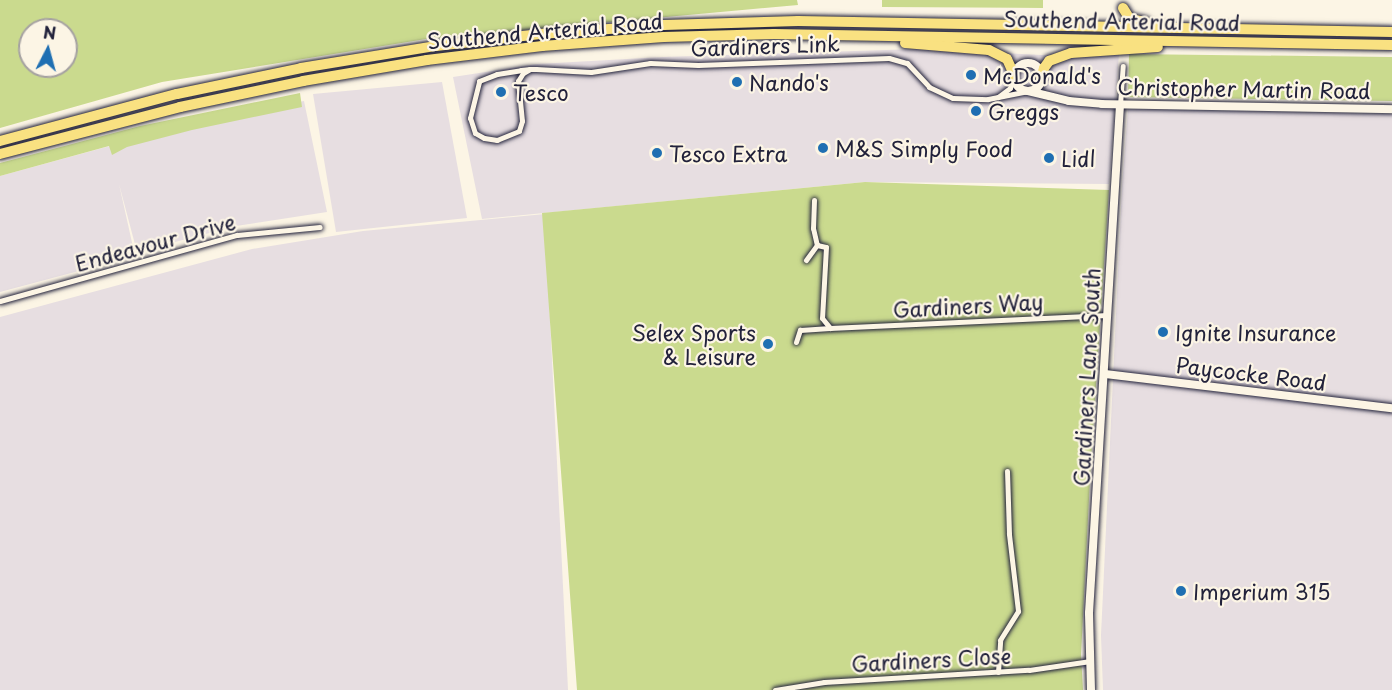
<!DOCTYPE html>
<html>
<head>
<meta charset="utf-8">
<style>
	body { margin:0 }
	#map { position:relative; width:1392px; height:690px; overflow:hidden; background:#fcf5e5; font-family:"Playpen Sans",sans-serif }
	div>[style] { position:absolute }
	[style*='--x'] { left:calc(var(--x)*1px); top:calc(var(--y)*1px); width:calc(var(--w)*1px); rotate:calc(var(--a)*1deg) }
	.built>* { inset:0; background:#e7dee1 }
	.green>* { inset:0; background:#cada8e }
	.roads { filter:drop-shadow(0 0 2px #22223b) drop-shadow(0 0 2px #22223b) }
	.street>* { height:5px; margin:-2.5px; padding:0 2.5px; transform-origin:2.5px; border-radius:2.5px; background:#fcf5e5 }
	.secondary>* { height:8px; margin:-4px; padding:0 4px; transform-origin:4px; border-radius:4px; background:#fcf5e5 }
	.secondary>.ring { margin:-4px; padding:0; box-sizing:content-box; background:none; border:8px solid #fcf5e5; border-radius:50% }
	.highway>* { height:10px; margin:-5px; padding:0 5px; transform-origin:5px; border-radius:5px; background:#f9e181 }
	.dots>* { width:16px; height:16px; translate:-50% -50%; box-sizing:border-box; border:3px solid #fcf5e5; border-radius:50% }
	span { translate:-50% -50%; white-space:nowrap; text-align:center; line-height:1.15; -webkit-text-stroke:4.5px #fcf5e5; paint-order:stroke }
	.street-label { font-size:21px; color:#22223b }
	.poi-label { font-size:21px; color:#22223b }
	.left { translate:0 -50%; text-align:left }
	.right { translate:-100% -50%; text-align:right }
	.north { position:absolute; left:18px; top:18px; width:60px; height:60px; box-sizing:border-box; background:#fcf5e5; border:2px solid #a5a1a1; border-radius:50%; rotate:6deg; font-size:16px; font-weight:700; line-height:24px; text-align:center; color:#22223b }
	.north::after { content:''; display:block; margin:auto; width:21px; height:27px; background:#1f6fb2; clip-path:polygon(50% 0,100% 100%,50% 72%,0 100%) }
</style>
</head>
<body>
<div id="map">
	<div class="built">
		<div style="clip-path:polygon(917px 49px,1063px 56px,1119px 54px,1109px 184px,865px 182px,482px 219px,453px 77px,537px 64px,663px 57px)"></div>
		<div style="clip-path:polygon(442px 82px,467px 218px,336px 232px,313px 94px)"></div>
		<div style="clip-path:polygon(304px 101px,327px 212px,236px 226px,137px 252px,119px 184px,135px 256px,0 292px,0 176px,194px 123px)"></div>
		<div style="clip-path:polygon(1128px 109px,1392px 114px,1392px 690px,1103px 690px,1101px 635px,1122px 186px)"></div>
		<div style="clip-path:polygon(545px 214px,568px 690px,0 690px,0 317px,252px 249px,363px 231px)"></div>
	</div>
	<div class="green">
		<div style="clip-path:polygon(evenodd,0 0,797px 0,798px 5px,426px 39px,162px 82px,0 128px,0 0,30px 30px,66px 30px,66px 66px,30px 66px,30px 30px)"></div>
		<div style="clip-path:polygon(882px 0,1043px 0,1043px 8px,882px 7px)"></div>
		<div style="clip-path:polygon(1129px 54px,1392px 57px,1392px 101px,1128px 97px)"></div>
		<div style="clip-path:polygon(300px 93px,302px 107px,192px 130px,127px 147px,112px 155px,109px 146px,0 176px,0 163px,140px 126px)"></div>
		<div style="clip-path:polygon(865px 182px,1109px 190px,1091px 460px,1081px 655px,1083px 690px,577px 690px,542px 213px)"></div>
	</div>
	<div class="roads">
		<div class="street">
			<div style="--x:530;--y:69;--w:8;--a:150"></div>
			<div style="--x:523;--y:73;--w:9;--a:122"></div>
			<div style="--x:518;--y:81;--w:40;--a:84.3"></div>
			<div style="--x:522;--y:121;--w:10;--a:107"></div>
			<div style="--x:519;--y:131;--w:24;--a:158"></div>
			<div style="--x:497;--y:140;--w:13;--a:-171"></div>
			<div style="--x:484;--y:138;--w:10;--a:-151"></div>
			<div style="--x:475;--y:133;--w:16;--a:-108"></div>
			<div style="--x:470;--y:118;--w:38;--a:-76"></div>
			<div style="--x:479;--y:81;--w:19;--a:-21"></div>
			<div style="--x:497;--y:74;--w:24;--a:-9"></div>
			<div style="--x:521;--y:70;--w:9;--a:-6"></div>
			<div style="--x:530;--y:69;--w:6;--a:0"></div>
			<div style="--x:536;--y:69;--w:55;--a:3.1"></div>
			<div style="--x:591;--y:72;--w:60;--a:-8.7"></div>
			<div style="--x:650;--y:63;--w:48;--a:2.4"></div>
			<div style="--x:698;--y:65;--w:191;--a:-2.1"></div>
			<div style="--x:889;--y:58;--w:19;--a:16"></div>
			<div style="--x:907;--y:63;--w:33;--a:47"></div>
			<div style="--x:929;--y:87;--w:26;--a:25"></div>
			<div style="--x:953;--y:98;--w:35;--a:2"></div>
			<div style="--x:988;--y:99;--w:41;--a:-11.3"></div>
			<div style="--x:998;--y:97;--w:15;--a:-37"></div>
			<div style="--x:1010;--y:88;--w:14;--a:-73"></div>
			<div style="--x:1120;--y:105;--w:39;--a:-86"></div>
			<div style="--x:814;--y:200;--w:28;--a:92"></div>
			<div style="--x:813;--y:228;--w:17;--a:77"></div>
			<div style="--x:806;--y:260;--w:19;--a:-54"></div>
			<div style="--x:817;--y:245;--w:9;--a:13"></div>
			<div style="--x:826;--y:247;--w:71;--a:93.2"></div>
			<div style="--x:822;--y:318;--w:13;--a:51"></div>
			<div style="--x:830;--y:328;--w:278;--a:-2.7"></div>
			<div style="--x:0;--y:301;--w:246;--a:-15.6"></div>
			<div style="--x:237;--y:235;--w:83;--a:-5.5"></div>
			<div style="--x:796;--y:342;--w:13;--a:-72"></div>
			<div style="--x:800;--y:330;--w:30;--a:-4"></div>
			<div style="--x:998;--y:672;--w:32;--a:-86"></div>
			<div style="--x:1000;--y:640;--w:34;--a:-58"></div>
			<div style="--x:1018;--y:611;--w:78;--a:-96.7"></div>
			<div style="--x:1009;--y:534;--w:63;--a:-91.8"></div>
			<div style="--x:775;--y:690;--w:50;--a:-9.3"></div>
			<div style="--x:824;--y:682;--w:205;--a:-3.4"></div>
			<div style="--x:1029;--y:670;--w:62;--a:-8.4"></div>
		</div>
		<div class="secondary">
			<div class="ring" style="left:1014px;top:63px;width:20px;height:20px"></div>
			<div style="--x:1028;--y:91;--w:42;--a:13.7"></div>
			<div style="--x:1069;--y:101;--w:33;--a:5"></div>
			<div style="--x:1102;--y:104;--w:290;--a:1"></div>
			<div style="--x:1105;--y:374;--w:289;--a:6.8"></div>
			<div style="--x:1091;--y:690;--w:77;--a:-91.5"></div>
			<div style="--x:1089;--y:613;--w:509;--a:-86.51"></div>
		</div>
		<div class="highway">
			<div style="--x:1123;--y:8;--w:13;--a:58"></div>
			<div style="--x:1130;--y:19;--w:16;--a:11"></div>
			<div style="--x:905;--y:43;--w:84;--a:4.8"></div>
			<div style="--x:989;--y:50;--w:20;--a:27"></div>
			<div style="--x:1007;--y:59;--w:17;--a:66"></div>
			<div style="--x:1041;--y:78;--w:10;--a:-73"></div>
			<div style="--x:1044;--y:68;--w:9;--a:-54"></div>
			<div style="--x:1049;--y:61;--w:23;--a:-20"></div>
			<div style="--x:1071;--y:53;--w:87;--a:-3.9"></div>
			<div style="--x:0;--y:141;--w:183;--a:-14.9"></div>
			<div style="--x:177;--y:94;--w:127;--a:-11.8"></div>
			<div style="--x:301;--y:68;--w:137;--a:-9.3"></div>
			<div style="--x:436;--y:46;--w:105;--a:-6.6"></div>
			<div style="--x:540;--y:34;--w:124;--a:-4.2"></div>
			<div style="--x:664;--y:25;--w:134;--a:-1.7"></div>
			<div style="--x:798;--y:21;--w:594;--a:1.06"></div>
			<div style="--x:0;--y:154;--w:186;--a:-14.6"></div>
			<div style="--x:180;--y:107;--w:126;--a:-11.9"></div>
			<div style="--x:303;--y:81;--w:126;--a:-9.6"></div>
			<div style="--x:427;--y:60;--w:116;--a:-6.9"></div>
			<div style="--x:542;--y:46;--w:122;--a:-4.2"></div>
			<div style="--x:664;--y:37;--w:110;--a:-1.6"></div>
			<div style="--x:774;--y:34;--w:618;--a:1.02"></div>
		</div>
	</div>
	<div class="dots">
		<div style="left:971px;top:75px;background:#1f6fb2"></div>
		<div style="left:737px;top:82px;background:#1f6fb2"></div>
		<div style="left:501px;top:92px;background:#1f6fb2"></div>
		<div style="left:976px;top:111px;background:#1f6fb2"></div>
		<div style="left:823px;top:148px;background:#1f6fb2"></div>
		<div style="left:657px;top:153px;background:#1f6fb2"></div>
		<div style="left:1049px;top:158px;background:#1f6fb2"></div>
		<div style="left:1163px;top:332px;background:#1f6fb2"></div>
		<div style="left:768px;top:344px;background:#1f6fb2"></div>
		<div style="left:1181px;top:591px;background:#1f6fb2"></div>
	</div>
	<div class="street-label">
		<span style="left:1122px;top:20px;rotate:1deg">Southend Arterial Road</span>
		<span style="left:545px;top:30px;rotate:-5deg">Southend Arterial Road</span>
		<span style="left:765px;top:45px;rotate:-2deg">Gardiners Link</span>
		<span style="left:1244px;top:88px;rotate:1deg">Christopher Martin Road</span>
		<span style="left:155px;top:242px;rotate:-15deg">Endeavour Drive</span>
		<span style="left:968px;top:305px;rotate:-3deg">Gardiners Way</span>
		<span style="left:1251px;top:373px;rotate:7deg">Paycocke Road</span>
		<span style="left:1086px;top:377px;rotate:-87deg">Gardiners Lane South</span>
		<span style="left:931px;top:659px;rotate:-3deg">Gardiners Close</span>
	</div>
	<div class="poi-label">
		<span class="left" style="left:983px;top:75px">McDonald's</span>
		<span class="left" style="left:749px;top:82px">Nando's</span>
		<span class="left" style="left:513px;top:92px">Tesco</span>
		<span class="left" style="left:988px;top:111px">Greggs</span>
		<span class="left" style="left:835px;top:148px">M&amp;S Simply Food</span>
		<span class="left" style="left:669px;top:153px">Tesco Extra</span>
		<span class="left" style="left:1061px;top:158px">Lidl</span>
		<span class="right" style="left:756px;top:344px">Selex Sports<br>&amp; Leisure</span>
		<span class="left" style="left:1175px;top:332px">Ignite Insurance</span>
		<span class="left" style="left:1193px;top:591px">Imperium 315</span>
	</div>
	<div class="north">N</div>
</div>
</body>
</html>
